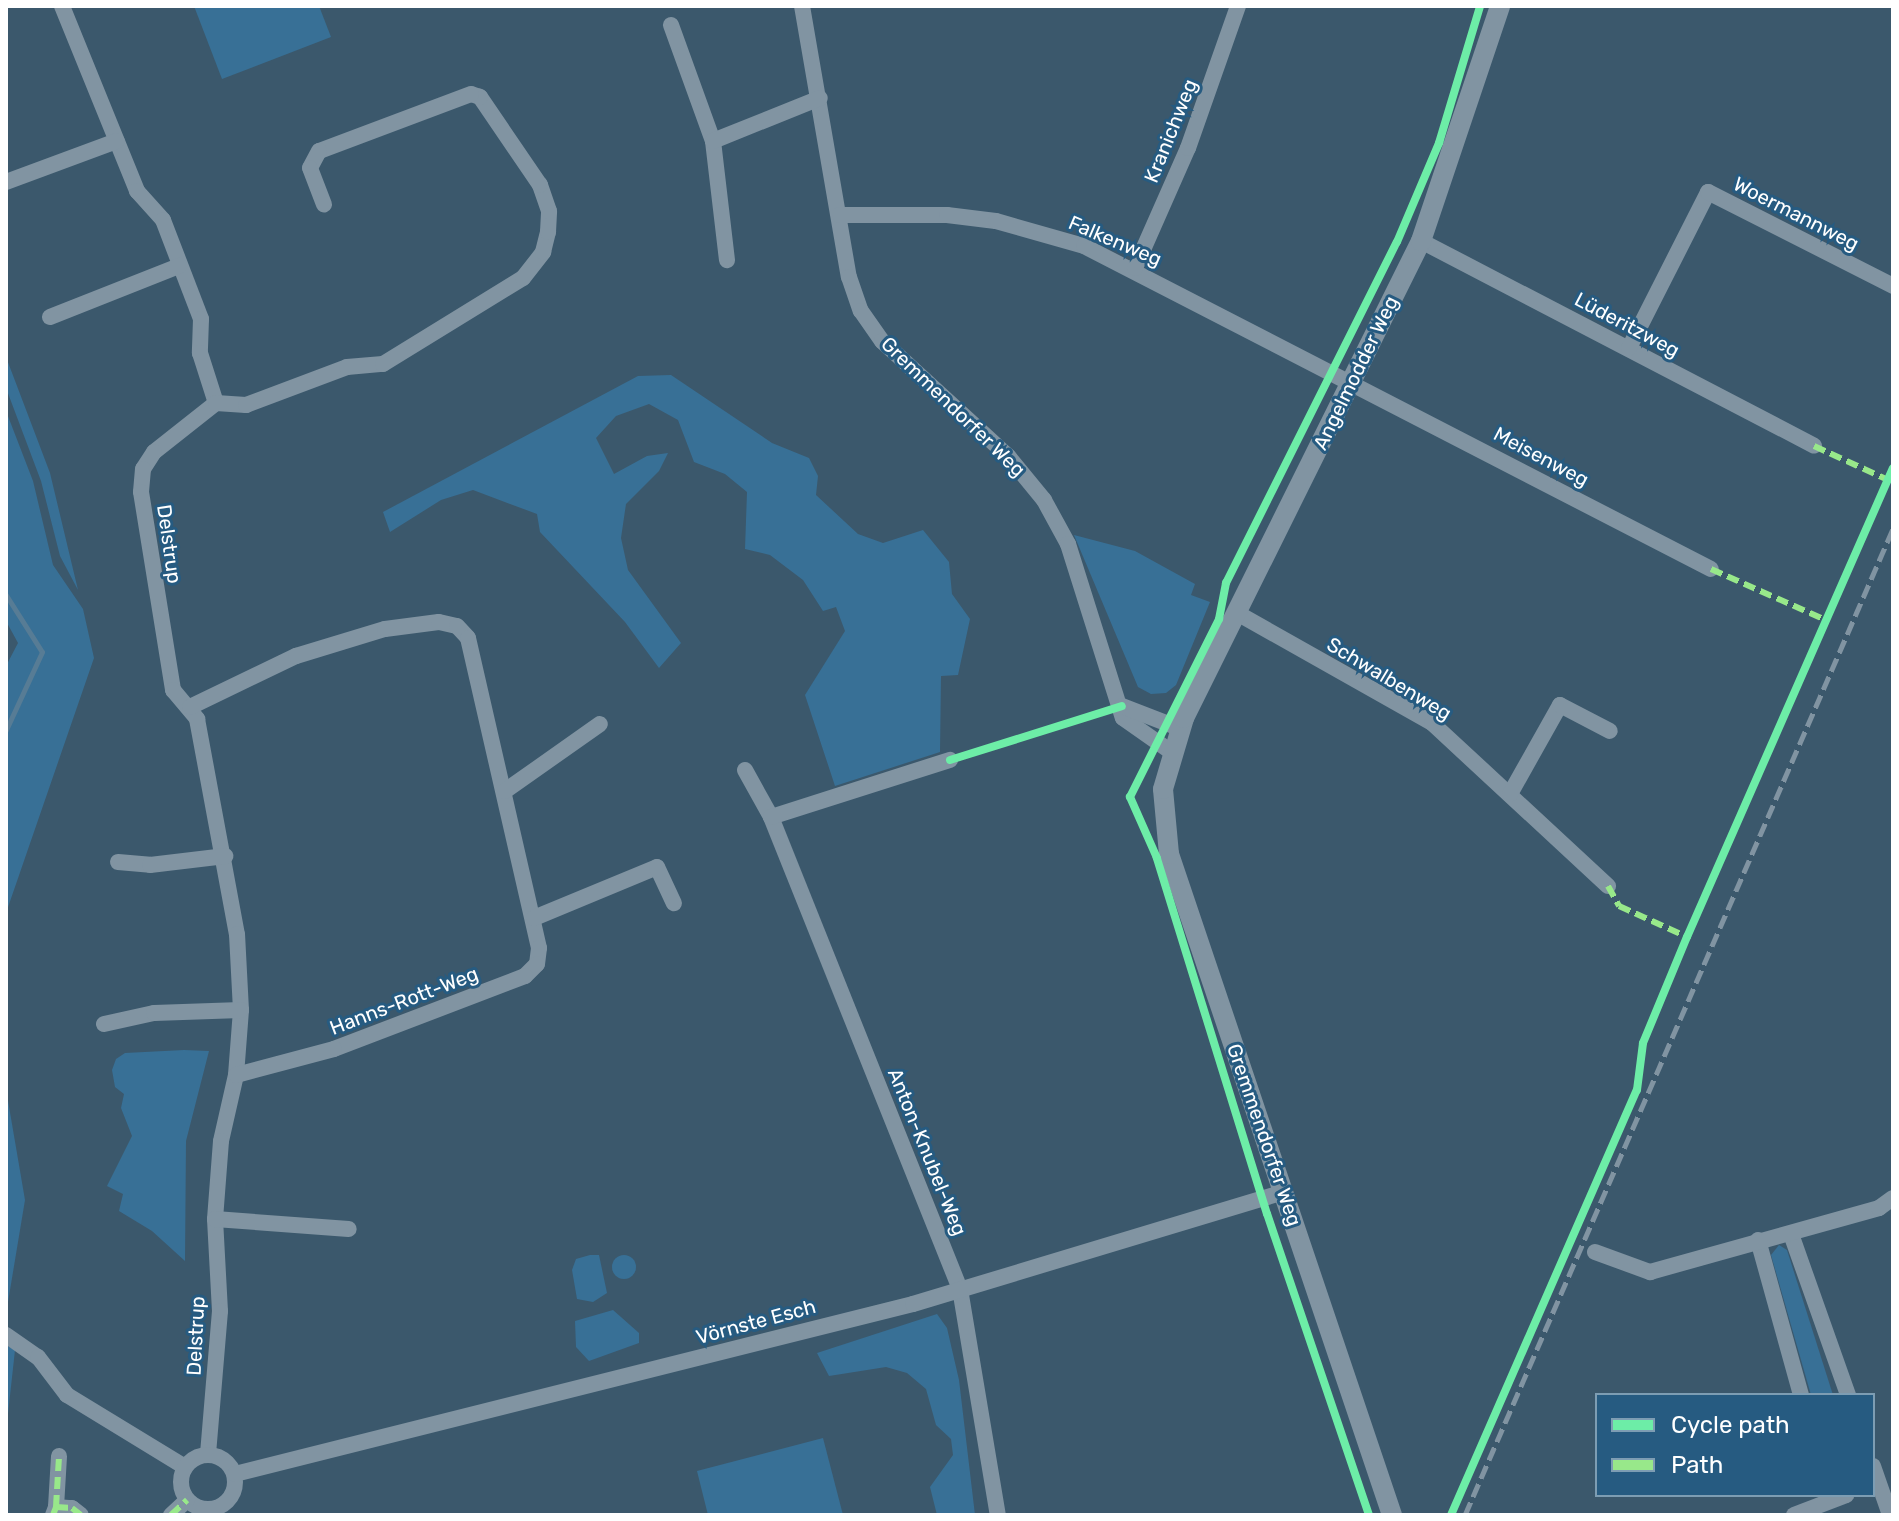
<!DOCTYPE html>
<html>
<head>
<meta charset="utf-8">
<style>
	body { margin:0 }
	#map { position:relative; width:1899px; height:1521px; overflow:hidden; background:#3b586c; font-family:Rubik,sans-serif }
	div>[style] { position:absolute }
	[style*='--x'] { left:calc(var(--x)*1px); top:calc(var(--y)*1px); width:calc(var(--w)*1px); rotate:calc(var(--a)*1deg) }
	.green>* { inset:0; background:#387096 }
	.round { border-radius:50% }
	.stream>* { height:5px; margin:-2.5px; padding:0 2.5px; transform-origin:2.5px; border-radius:2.5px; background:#577c95 }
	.minor>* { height:16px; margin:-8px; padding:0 8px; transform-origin:8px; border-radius:8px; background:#8194a2 }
	.minor>.ring { margin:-8px; padding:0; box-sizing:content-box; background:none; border:16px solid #8194a2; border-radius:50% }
	.tertiary>* { height:20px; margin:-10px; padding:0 10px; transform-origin:10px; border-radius:10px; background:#8194a2 }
	.rail>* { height:5px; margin-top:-2.5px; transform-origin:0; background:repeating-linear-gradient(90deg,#8194a2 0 14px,transparent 0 20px) }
	.quiet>* { height:6px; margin-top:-3px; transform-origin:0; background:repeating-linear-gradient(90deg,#98e88a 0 12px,transparent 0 18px) }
	.cycleway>* { height:8px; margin:-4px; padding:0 4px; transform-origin:4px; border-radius:4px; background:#6deda7 }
	span { translate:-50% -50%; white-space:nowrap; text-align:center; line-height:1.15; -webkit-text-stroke:6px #265b81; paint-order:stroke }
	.street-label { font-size:20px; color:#fff }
	.frame { position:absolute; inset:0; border:8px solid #fff; pointer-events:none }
	.legend { position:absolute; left:1595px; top:1393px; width:280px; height:104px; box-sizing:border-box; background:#265b81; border:2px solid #7d9db3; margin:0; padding:10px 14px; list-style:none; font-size:24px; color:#fff }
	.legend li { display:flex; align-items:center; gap:16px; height:40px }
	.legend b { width:40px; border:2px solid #7d9db3 }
</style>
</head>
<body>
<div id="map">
	<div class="green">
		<div style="clip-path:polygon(194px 6px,319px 6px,331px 37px,222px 79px)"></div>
		<div style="clip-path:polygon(6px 357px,50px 473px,78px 590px,60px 556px,41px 481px,6px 388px)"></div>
		<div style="clip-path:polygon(671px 375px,772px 443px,809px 458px,818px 476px,816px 495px,858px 534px,883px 543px,923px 530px,949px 562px,952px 594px,970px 619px,958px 675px,941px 676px,940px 752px,835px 786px,805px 695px,845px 631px,836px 607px,823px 611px,803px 580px,770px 555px,745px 549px,747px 492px,725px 474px,694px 462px,678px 420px,649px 404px,616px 416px,596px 438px,614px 474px,647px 456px,668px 453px,659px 471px,626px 504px,621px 538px,628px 570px,681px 643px,659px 668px,625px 622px,540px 532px,537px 514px,473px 490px,441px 500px,390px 532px,383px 512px,638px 376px)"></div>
		<div style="clip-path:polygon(6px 411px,33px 481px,53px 565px,83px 609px,94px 658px,6px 913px,6px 666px,18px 643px,6px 621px)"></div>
		<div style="clip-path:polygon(1074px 535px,1135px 551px,1195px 584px,1191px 595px,1210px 602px,1176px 685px,1166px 693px,1151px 694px,1138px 687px)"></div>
		<div style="clip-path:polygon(184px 1050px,209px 1051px,186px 1141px,185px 1261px,152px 1231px,119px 1211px,123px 1194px,107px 1186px,132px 1136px,121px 1108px,124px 1094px,115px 1087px,112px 1070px,116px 1059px,125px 1053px)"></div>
		<div style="clip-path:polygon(6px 1089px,25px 1200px,6px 1314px)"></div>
		<div style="clip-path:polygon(1779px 1245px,1787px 1250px,1833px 1395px,1811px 1395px,1771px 1255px)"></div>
		<div class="round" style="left:612px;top:1255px;width:24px;height:24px"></div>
		<div style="clip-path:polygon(590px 1255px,599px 1255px,607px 1293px,593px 1302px,577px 1299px,572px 1270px,576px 1259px)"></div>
		<div style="clip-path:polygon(613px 1310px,639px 1333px,639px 1343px,589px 1361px,576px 1347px,575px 1321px)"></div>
		<div style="clip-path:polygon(937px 1314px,947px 1328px,959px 1380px,975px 1515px,937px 1515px,930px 1487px,953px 1455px,951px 1439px,936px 1425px,926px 1389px,907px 1373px,886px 1367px,829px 1376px,817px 1353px)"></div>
		<div style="clip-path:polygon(6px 1345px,15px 1350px,6px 1432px)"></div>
		<div style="clip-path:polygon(823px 1438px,843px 1515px,708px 1515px,697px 1471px)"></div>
	</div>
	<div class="stream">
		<div style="--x:6;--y:595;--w:67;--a:57.7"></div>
		<div style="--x:42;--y:652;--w:86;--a:114.8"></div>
	</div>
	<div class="minor">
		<div style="--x:62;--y:6;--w:200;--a:67.9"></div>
		<div style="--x:137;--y:191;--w:39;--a:48"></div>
		<div style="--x:163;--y:220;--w:106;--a:69"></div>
		<div style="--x:201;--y:319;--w:34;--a:92"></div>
		<div style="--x:200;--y:353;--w:52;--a:72.3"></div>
		<div style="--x:216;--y:403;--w:79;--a:141.7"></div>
		<div style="--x:154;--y:452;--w:20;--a:123"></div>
		<div style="--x:143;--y:469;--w:23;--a:95"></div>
		<div style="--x:141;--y:492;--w:201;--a:80.8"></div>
		<div style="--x:173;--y:690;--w:38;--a:50"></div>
		<div style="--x:197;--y:719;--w:219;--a:79.5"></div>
		<div style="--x:237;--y:934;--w:76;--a:87"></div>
		<div style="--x:241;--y:1010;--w:65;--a:94.4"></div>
		<div style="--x:236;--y:1075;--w:68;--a:102.8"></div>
		<div style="--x:221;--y:1141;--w:78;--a:94.4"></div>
		<div style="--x:215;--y:1219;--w:92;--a:86.9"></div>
		<div style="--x:220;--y:1311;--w:144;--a:94.8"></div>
		<div style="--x:802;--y:6;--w:275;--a:80.2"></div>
		<div style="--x:849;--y:277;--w:36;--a:71"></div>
		<div style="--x:861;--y:311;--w:37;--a:55"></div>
		<div style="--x:882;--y:341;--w:171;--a:42.4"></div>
		<div style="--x:1008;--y:456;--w:57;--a:50.7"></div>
		<div style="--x:1044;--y:500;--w:50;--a:61.4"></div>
		<div style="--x:1068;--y:544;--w:182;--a:72.5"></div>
		<div style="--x:1123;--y:718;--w:57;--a:35.1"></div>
		<div style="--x:671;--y:25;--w:123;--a:70.1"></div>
		<div style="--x:713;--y:141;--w:120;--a:83.3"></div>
		<div style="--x:713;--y:141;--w:115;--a:-21.9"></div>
		<div style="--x:6;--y:182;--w:118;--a:-20.3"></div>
		<div style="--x:840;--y:215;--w:107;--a:0"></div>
		<div style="--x:947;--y:215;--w:49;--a:7"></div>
		<div style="--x:996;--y:221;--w:91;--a:15.9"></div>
		<div style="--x:1084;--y:246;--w:705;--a:27.26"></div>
		<div style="--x:1421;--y:241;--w:443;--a:27.5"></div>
		<div style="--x:1135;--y:268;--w:131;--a:-66.2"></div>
		<div style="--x:1188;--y:148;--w:151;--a:-70.6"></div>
		<div style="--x:50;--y:317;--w:139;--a:-21.6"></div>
		<div style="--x:1629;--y:348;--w:175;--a:-63.1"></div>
		<div style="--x:1708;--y:192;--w:208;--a:26.9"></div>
		<div style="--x:216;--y:403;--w:30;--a:4"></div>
		<div style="--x:246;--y:405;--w:108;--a:-20.6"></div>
		<div style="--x:347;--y:367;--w:36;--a:-5"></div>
		<div style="--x:383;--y:364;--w:164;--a:-31.6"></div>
		<div style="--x:523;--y:278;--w:33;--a:-52"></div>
		<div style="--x:543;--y:252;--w:21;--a:-76"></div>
		<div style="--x:548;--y:232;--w:21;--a:-87"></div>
		<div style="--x:549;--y:211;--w:28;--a:-109"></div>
		<div style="--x:540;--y:185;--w:107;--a:-124.3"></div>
		<div style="--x:480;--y:97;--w:9;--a:-162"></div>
		<div style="--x:471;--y:94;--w:162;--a:159.4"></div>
		<div style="--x:319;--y:151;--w:19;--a:118"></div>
		<div style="--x:310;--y:168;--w:39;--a:69"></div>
		<div style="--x:1237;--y:613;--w:224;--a:29.4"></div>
		<div style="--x:1432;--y:723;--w:240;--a:42.8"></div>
		<div style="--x:1122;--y:706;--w:61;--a:21.1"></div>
		<div style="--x:190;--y:707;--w:118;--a:-25.7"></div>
		<div style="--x:296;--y:656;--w:93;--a:-16.9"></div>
		<div style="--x:385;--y:629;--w:54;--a:-7.4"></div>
		<div style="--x:439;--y:622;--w:18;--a:13"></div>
		<div style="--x:457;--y:626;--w:16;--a:47"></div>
		<div style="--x:468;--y:638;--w:318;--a:77.1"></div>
		<div style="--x:539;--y:948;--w:16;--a:97"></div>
		<div style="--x:537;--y:964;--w:17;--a:135"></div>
		<div style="--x:525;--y:976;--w:204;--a:159.1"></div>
		<div style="--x:334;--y:1049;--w:101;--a:165.1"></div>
		<div style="--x:745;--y:770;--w:54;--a:61"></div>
		<div style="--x:771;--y:817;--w:508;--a:68.18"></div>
		<div style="--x:960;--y:1289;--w:229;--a:80.5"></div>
		<div style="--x:505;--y:791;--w:116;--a:-35.2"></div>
		<div style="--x:1510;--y:794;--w:102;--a:-60.7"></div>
		<div style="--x:1560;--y:705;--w:56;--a:27.5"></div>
		<div style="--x:771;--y:817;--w:188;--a:-17.7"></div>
		<div style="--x:118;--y:862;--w:32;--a:5"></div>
		<div style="--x:150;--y:865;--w:76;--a:-6.8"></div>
		<div style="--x:534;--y:918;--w:133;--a:-22.5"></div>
		<div style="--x:657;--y:867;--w:40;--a:65"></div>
		<div style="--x:104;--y:1024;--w:51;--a:-12.4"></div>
		<div style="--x:154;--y:1013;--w:87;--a:-2"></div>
		<div style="--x:215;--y:1219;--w:134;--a:4.3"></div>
		<div style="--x:1791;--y:1234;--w:171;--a:70.5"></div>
		<div style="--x:1758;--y:1240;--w:161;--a:74.5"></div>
		<div style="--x:1595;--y:1252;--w:59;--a:20"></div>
		<div style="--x:1650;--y:1272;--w:238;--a:-15.6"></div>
		<div style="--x:1879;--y:1208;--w:17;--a:-36"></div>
		<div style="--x:6;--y:1335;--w:39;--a:35"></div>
		<div style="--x:38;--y:1357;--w:48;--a:52.7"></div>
		<div style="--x:67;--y:1395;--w:138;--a:31.4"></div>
		<div class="ring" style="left:181px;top:1455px;width:38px;height:38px"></div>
		<div style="--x:1873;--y:1466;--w:52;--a:70.9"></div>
		<div style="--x:235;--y:1474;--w:699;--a:-14.08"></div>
		<div style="--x:913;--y:1304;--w:387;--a:-16.8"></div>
		<div style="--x:56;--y:1507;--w:51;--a:-86.6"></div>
		<div style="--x:53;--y:1515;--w:9;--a:-69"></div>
		<div style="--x:56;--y:1507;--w:16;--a:4"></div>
		<div style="--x:72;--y:1508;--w:11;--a:38"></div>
		<div style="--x:171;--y:1515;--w:22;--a:-43"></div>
		<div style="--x:1794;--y:1515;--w:56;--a:-21"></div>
	</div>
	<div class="tertiary">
		<div style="--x:1392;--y:1515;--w:698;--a:-108.64"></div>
		<div style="--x:1169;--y:854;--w:65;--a:-95.3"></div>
		<div style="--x:1163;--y:789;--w:74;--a:-73.5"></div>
		<div style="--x:1184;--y:718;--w:533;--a:-63.58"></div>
		<div style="--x:1421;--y:241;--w:248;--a:-71.4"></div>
	</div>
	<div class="rail">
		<div style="--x:1465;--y:1515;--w:1075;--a:-66.54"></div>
	</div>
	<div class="quiet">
		<div style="--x:1814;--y:446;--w:81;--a:24.7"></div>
		<div style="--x:1711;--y:569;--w:128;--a:24"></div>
		<div style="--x:1608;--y:886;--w:23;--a:61"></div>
		<div style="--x:1619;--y:906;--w:75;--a:24.5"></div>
		<div style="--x:56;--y:1507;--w:51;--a:-86.6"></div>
		<div style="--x:53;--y:1515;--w:9;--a:-69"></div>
		<div style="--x:56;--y:1507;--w:16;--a:4"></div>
		<div style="--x:72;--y:1508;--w:11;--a:38"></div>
		<div style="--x:171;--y:1515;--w:22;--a:-43"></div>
	</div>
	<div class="cycleway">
		<div style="--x:950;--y:760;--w:180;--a:-17.4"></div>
		<div style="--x:1369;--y:1515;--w:318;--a:-108.7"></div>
		<div style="--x:1267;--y:1214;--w:373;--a:-107.2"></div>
		<div style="--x:1157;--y:858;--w:67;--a:-113.9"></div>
		<div style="--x:1130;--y:797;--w:199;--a:-63.4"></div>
		<div style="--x:1219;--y:619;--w:37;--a:-79"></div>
		<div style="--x:1226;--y:583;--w:381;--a:-63.4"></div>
		<div style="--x:1397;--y:242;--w:108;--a:-67"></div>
		<div style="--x:1439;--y:143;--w:143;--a:-73.3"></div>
		<div style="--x:1451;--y:1515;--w:464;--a:-66.4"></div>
		<div style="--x:1637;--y:1090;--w:47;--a:-82.7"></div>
		<div style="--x:1643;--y:1043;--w:115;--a:-67.5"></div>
		<div style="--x:1687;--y:937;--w:512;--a:-66.29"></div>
	</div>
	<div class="street-label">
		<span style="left:1171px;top:131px;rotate:-68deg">Kranichweg</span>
		<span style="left:1796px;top:214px;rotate:27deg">Woermannweg</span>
		<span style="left:1115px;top:241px;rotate:23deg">Falkenweg</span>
		<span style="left:1627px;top:325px;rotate:28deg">Lüderitzweg</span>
		<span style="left:1356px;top:373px;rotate:-64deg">Angelmodder Weg</span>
		<span style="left:953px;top:407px;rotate:44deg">Gremmendorfer Weg</span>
		<span style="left:1541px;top:457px;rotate:28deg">Meisenweg</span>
		<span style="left:169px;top:544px;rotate:82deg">Delstrup</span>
		<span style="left:1389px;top:679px;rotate:31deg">Schwalbenweg</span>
		<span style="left:404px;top:1001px;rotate:-21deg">Hanns-Rott-Weg</span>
		<span style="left:1264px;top:1135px;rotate:71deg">Gremmendorfer Weg</span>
		<span style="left:927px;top:1152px;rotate:68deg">Anton-Knubel-Weg</span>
		<span style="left:756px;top:1322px;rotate:-15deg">Vörnste Esch</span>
		<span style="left:196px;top:1336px;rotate:-87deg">Delstrup</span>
	</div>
	<div class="frame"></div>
	<ul class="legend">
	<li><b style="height:10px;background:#6deda7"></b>Cycle path</li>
	<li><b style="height:10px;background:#98e88a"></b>Path</li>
	</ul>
</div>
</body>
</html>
